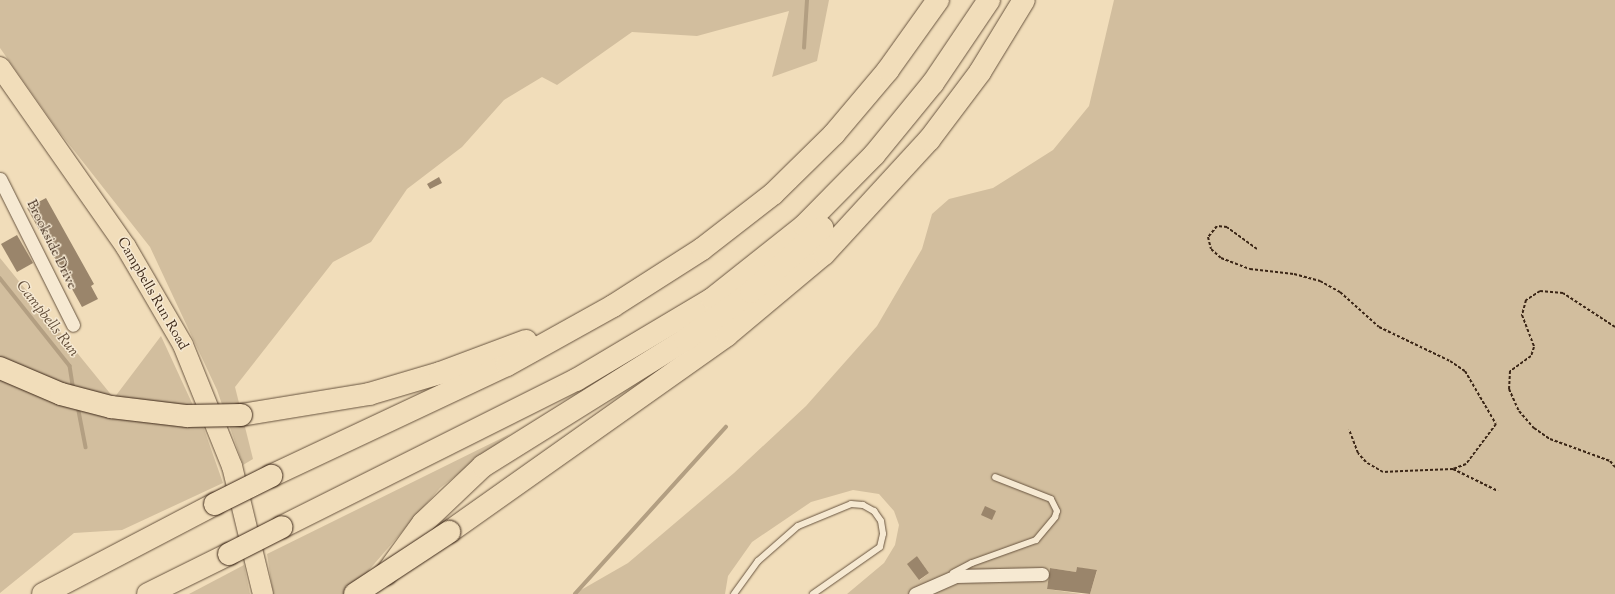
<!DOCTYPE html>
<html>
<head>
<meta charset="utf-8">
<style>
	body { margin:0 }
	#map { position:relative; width:1615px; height:594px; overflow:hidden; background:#f1ddba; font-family:"Sorts Mill Goudy",serif }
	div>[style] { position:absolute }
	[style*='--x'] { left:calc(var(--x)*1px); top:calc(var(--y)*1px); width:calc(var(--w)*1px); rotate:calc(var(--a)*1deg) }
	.green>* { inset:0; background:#d2be9e }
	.stream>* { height:3.5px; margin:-1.75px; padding:0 1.75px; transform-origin:1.75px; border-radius:1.75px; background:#b39f82 }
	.building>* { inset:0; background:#9a856b }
	.path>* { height:2px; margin-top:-1px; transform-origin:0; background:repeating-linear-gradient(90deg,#3b2616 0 3px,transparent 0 5px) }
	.roads { filter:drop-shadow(0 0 1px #68543f) drop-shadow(0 0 1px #68543f) }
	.lane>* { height:6px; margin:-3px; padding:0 3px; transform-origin:3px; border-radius:3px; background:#f6e9d2 }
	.street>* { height:13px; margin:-6.5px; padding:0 6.5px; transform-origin:6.5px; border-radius:6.5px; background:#f6e9d2 }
	.primary>* { height:20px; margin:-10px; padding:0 10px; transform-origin:10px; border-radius:10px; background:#f1ddba }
	.highway>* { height:22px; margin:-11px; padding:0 11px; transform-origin:11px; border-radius:11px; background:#f1ddba }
	.bridges { filter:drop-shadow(0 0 1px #3b2616) drop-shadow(0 0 1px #3b2616) }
	.highway-bridge>* { height:22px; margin:-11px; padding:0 11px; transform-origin:11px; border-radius:11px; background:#f1ddba }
	span { translate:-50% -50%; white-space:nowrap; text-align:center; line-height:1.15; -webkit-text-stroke:3px #f6e9d2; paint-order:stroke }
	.street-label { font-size:14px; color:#3b2616 }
	.water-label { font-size:15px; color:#5f4a36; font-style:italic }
</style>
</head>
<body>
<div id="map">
	<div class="green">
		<div style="clip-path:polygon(0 0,829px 0,817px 61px,772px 77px,789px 11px,697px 36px,632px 32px,557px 85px,542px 77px,504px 100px,462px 147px,407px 189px,371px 242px,333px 262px,235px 387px,253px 459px,243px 465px,217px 390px,150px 247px,57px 129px,0 48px)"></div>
		<div style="clip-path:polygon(evenodd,1114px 0,1615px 0,1615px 594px,1090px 594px,1097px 571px,1077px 567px,1076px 572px,1050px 568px,1047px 589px,1081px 594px,847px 594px,884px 563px,895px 545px,899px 525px,894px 511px,879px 494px,853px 490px,811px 502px,752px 542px,728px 576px,725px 594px,574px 594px,628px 563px,734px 473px,806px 406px,877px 326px,922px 249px,932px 214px,949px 199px,993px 188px,1053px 150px,1089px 106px,1114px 0,917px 556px,929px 573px,920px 580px,908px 564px,917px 556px)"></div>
		<div style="clip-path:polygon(0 258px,113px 397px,105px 410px,161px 336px,204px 429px,223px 483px,122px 530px,74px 533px,0 593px)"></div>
		<div style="clip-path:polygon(510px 434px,440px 488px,369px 570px,358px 594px,273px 594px,267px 554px)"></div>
		<div style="clip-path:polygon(244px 565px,250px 594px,189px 594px)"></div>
	</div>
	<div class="stream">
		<div style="--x:804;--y:48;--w:48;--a:-86.4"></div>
		<div style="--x:0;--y:278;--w:112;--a:51.5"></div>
		<div style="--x:70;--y:366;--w:24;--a:81"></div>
		<div style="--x:78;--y:406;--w:42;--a:79"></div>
		<div style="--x:575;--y:594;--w:225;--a:-47.9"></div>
	</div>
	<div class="building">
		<div style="clip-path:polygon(439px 177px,442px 183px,430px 189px,427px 184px)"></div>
		<div style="clip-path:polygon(46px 198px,94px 284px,91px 286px,98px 299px,82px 307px,27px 208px)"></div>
		<div style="clip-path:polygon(17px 235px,33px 263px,17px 272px,1px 244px)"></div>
		<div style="clip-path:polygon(985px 506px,996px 511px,992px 520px,981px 515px)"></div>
		<div style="clip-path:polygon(917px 556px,929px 573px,919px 580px,907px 564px)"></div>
		<div style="clip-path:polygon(1077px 567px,1097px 570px,1090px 594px,1047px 589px,1050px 568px,1076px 572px)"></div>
	</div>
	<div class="path">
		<div style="--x:1257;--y:249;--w:37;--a:-144"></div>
		<div style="--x:1227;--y:227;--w:10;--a:-174"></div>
		<div style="--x:1217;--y:226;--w:14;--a:129"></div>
		<div style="--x:1208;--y:237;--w:12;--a:76"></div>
		<div style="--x:1211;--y:249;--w:13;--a:42"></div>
		<div style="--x:1221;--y:258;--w:31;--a:21"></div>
		<div style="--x:1250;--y:269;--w:44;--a:6.5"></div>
		<div style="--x:1294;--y:274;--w:27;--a:15"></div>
		<div style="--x:1320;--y:281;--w:23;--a:29"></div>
		<div style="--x:1340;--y:292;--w:52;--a:41.9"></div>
		<div style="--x:1379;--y:327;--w:79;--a:25.6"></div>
		<div style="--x:1450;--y:361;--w:18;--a:34"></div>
		<div style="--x:1465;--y:371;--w:61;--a:59.7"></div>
		<div style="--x:1496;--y:424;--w:50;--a:126.9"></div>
		<div style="--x:1466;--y:464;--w:14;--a:159"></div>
		<div style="--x:1453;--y:469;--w:50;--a:177.7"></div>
		<div style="--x:1403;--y:471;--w:20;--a:177"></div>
		<div style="--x:1383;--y:472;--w:20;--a:-150"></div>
		<div style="--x:1366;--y:462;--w:12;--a:-132"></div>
		<div style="--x:1358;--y:453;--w:25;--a:-111"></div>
		<div style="--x:1615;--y:327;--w:62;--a:-146.8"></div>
		<div style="--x:1563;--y:293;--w:23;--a:-175"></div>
		<div style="--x:1540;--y:291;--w:17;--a:147"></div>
		<div style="--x:1526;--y:300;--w:16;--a:105"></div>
		<div style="--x:1522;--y:315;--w:34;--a:69"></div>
		<div style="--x:1534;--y:347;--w:9;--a:108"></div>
		<div style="--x:1531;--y:356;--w:26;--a:144"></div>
		<div style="--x:1510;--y:371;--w:18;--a:93"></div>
		<div style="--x:1509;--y:389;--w:24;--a:66"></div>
		<div style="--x:1519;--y:411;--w:23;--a:49"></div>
		<div style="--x:1534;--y:428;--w:19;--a:35"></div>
		<div style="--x:1550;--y:439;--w:64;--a:20.1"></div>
		<div style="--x:1610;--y:461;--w:8;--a:50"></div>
		<div style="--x:1453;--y:469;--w:50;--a:26.1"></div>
	</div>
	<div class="roads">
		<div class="lane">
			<div style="--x:953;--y:573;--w:21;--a:-28"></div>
			<div style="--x:972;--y:563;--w:68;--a:-19.8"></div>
			<div style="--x:1036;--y:540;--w:30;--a:-50"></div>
			<div style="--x:1055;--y:517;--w:6;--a:-72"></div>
			<div style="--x:1057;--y:511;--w:13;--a:-117"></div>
			<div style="--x:1051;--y:499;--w:60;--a:-158.6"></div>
			<div style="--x:734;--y:594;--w:41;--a:-54"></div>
			<div style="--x:758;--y:561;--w:53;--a:-41.2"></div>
			<div style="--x:798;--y:526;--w:57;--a:-22.5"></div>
			<div style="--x:851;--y:504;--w:12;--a:5"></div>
			<div style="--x:863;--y:505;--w:13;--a:29"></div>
			<div style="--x:874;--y:511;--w:12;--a:55"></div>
			<div style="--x:881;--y:521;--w:13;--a:81"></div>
			<div style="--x:883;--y:534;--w:13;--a:103"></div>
			<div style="--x:880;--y:547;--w:82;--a:145"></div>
		</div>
		<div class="street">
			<div style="--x:0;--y:179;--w:163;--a:63.4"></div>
			<div style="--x:915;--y:594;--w:45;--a:-23.7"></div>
			<div style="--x:956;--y:576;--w:86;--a:-1.3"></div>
		</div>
		<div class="primary">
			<div style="--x:0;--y:67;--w:220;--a:55"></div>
			<div style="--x:126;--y:247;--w:113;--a:59.8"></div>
			<div style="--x:183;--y:345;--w:131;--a:68"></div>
			<div style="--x:232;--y:466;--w:132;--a:76.4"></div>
		</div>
		<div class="highway">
			<div style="--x:241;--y:415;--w:130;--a:-9.3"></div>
			<div style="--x:369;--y:394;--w:74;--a:-16.5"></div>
			<div style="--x:440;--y:373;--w:92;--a:-20.4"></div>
			<div style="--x:271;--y:476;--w:261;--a:-25.2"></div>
			<div style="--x:507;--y:365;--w:121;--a:-29.1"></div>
			<div style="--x:613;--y:306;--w:106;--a:-32.6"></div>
			<div style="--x:702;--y:249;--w:90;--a:-37.8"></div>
			<div style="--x:773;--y:194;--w:86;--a:-44.5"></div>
			<div style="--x:834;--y:134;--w:84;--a:-49.8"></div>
			<div style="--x:888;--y:70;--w:86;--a:-54.5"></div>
			<div style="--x:282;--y:527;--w:329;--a:-26.6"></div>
			<div style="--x:576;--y:380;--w:158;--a:-30.8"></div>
			<div style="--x:712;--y:299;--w:117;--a:-38.4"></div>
			<div style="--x:804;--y:226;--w:100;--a:-45.4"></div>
			<div style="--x:874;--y:155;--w:93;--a:-50.7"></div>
			<div style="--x:933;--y:83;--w:100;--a:-56"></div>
			<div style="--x:449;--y:532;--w:341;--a:-35.3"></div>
			<div style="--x:727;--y:335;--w:126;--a:-39.9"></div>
			<div style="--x:824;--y:254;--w:155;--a:-47.4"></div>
			<div style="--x:929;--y:140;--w:85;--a:-53.1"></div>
			<div style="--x:980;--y:72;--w:84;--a:-58.6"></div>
			<div style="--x:386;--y:574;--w:63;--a:-54"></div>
			<div style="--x:423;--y:523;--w:83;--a:-43.5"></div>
			<div style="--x:483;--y:466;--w:238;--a:-32"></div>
			<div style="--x:685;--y:340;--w:82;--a:-36"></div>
			<div style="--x:751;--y:292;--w:96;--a:-42"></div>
			<div style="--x:43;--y:594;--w:194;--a:-27.6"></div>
			<div style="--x:148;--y:594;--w:90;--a:-26.3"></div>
		</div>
	</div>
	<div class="bridges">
		<div class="highway-bridge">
			<div style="--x:0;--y:368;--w:66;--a:23.1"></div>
			<div style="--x:61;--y:394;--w:52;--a:14.6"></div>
			<div style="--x:111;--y:407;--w:77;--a:6.8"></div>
			<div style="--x:187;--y:416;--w:54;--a:-1.1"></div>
			<div style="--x:215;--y:504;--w:63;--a:-26.6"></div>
			<div style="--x:229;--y:554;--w:59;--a:-27"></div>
			<div style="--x:355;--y:594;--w:113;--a:-33.4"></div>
		</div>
	</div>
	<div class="street-label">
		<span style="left:51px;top:245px;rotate:64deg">Brookside Drive</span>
		<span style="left:152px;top:294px;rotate:60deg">Campbells Run Road</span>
	</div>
	<div class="water-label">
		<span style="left:47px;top:319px;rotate:52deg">Campbells Run</span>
	</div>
</div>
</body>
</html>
